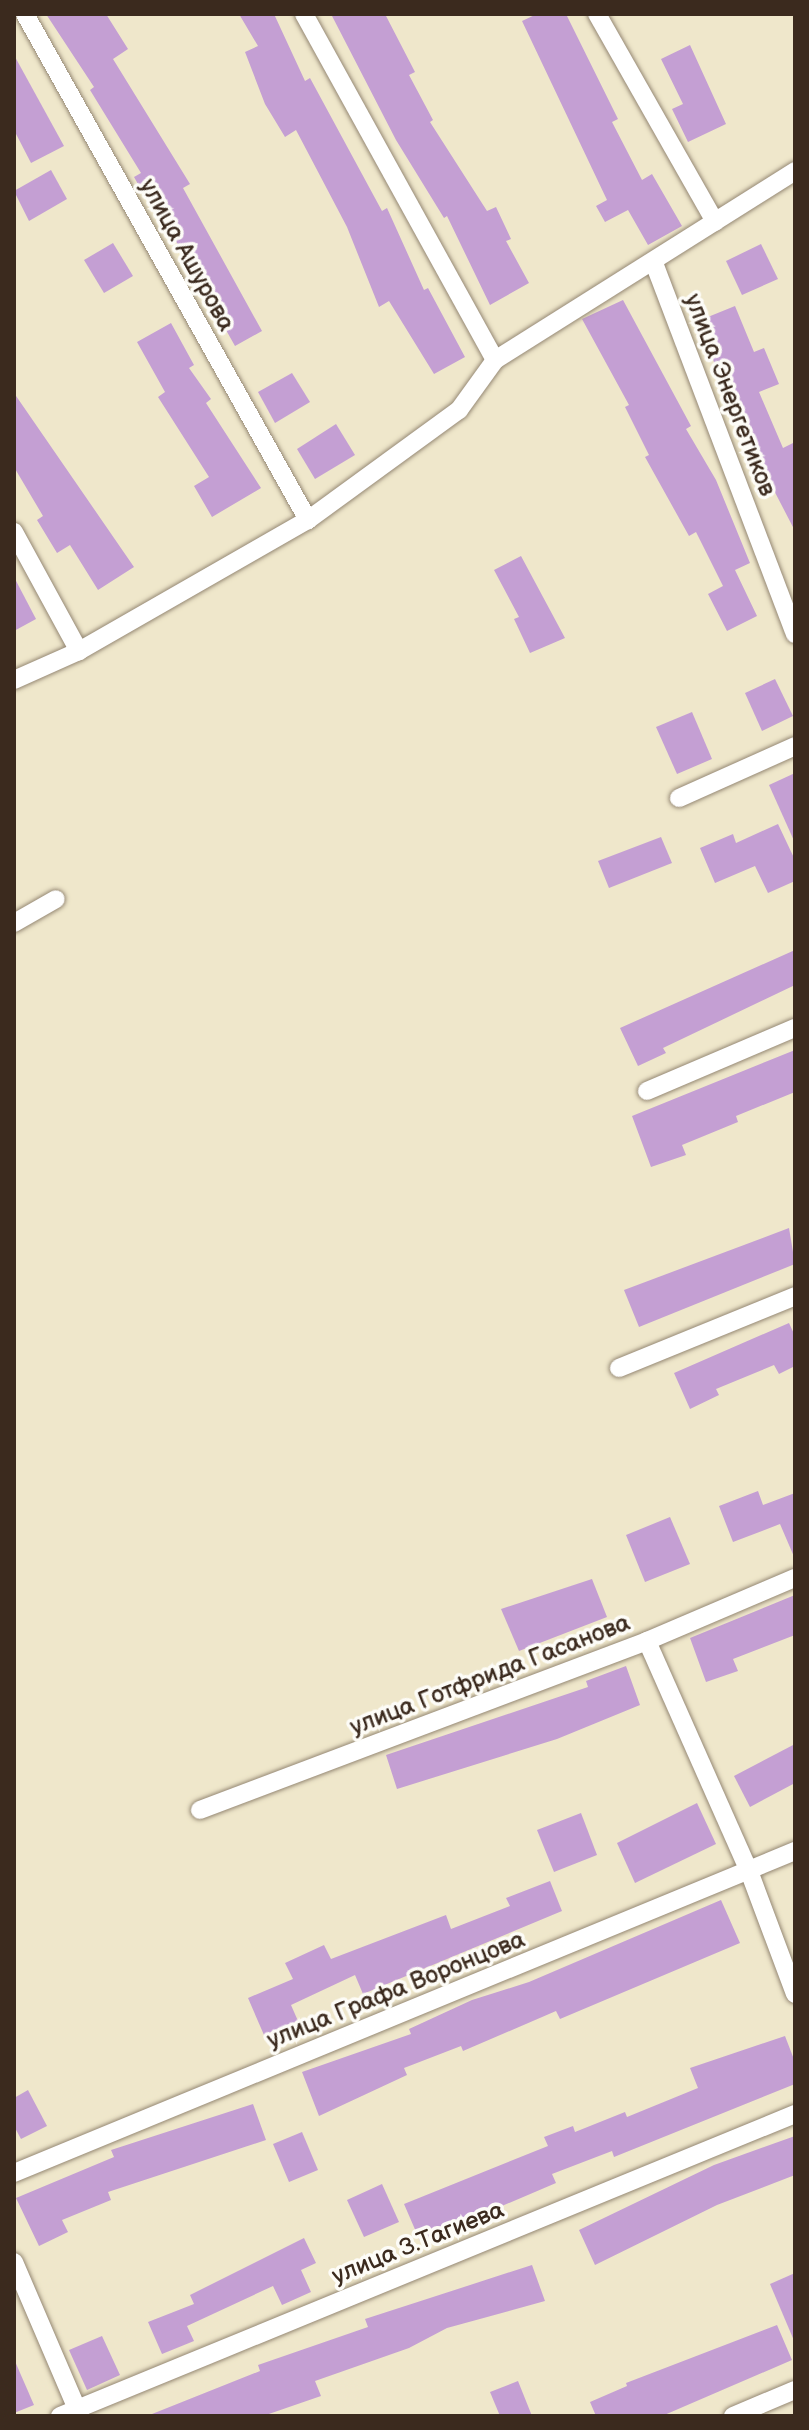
<!DOCTYPE html>
<html>
<head>
<meta charset="utf-8">
<style>
	body { margin:0 }
	#map { position:relative; width:809px; height:2430px; overflow:hidden; background:#efe7cb; font-family:"Balsamiq Sans",sans-serif }
	div>[style] { position:absolute }
	[style*='--x'] { left:calc(var(--x)*1px); top:calc(var(--y)*1px); width:calc(var(--w)*1px); rotate:calc(var(--a)*1deg) }
	.building>* { inset:0; background:#c49fd3 }
	.roads { filter:drop-shadow(0 0 2px #958874) drop-shadow(0 0 2px #958874) }
	.street>* { height:18px; margin:-9px; padding:0 9px; transform-origin:9px; border-radius:9px; background:#fff }
	span { translate:-50% -50%; white-space:nowrap; text-align:center; line-height:1.15; -webkit-text-stroke:7px #fdfcf7; paint-order:stroke }
	.street-label { font-size:24px; color:#3b2a1e }
	.frame { position:absolute; inset:0; border:16px solid #3b2a1e; pointer-events:none }
</style>
</head>
<body>
<div id="map">
	<div class="building">
		<div style="clip-path:polygon(46px 14px,106px 14px,128px 49px,113px 59px,190px 184px,183px 188px,262px 331px,235px 346px,155px 204px,151px 207px,134px 177px,141px 173px,90px 90px,94px 87px)"></div>
		<div style="clip-path:polygon(239px 14px,274px 14px,305px 81px,310px 78px,382px 211px,387px 208px,424px 290px,428px 288px,465px 357px,434px 374px,389px 301px,379px 307px,347px 227px,296px 130px,285px 137px,265px 104px,245px 52px,258px 46px)"></div>
		<div style="clip-path:polygon(331px 14px,385px 14px,415px 72px,409px 75px,433px 120px,430px 122px,487px 211px,496px 207px,511px 239px,506px 241px,529px 283px,490px 305px,447px 216px,444px 218px,396px 140px)"></div>
		<div style="clip-path:polygon(537px 14px,566px 14px,618px 119px,612px 122px,642px 180px,652px 174px,682px 226px,648px 245px,628px 210px,605px 222px,596px 206px,607px 200px,522px 21px)"></div>
		<div style="clip-path:polygon(690px 45px,726px 124px,688px 142px,672px 109px,683px 104px,661px 59px)"></div>
		<div style="clip-path:polygon(14px 55px,64px 146px,31px 163px,14px 130px)"></div>
		<div style="clip-path:polygon(51px 170px,67px 199px,29px 221px,14px 191px)"></div>
		<div style="clip-path:polygon(113px 243px,133px 276px,104px 293px,84px 260px)"></div>
		<div style="clip-path:polygon(761px 244px,778px 279px,742px 295px,726px 261px)"></div>
		<div style="clip-path:polygon(623px 300px,691px 426px,686px 429px,716px 480px,750px 563px,735px 570px,757px 616px,727px 631px,708px 594px,723px 586px,696px 532px,689px 536px,645px 457px,649px 455px,625px 407px,629px 405px,582px 319px)"></div>
		<div style="clip-path:polygon(735px 306px,754px 352px,764px 348px,779px 384px,759px 392px,783px 448px,795px 442px,795px 531px,752px 448px,748px 450px,698px 321px)"></div>
		<div style="clip-path:polygon(171px 323px,194px 365px,189px 368px,211px 399px,206px 403px,261px 488px,212px 517px,194px 486px,209px 477px,158px 397px,165px 392px,137px 342px)"></div>
		<div style="clip-path:polygon(292px 373px,310px 402px,275px 423px,258px 392px)"></div>
		<div style="clip-path:polygon(14px 393px,134px 567px,98px 590px,70px 545px,57px 553px,37px 520px,43px 516px,14px 467px)"></div>
		<div style="clip-path:polygon(336px 424px,355px 455px,315px 479px,297px 449px)"></div>
		<div style="clip-path:polygon(521px 556px,565px 638px,530px 653px,514px 619px,519px 617px,494px 570px)"></div>
		<div style="clip-path:polygon(14px 577px,36px 619px,14px 631px)"></div>
		<div style="clip-path:polygon(775px 679px,793px 716px,762px 731px,745px 693px)"></div>
		<div style="clip-path:polygon(692px 712px,712px 759px,677px 774px,656px 727px)"></div>
		<div style="clip-path:polygon(795px 773px,795px 843px,769px 785px)"></div>
		<div style="clip-path:polygon(778px 824px,795px 860px,795px 881px,768px 893px,755px 866px,715px 883px,700px 848px,733px 834px,736px 843px)"></div>
		<div style="clip-path:polygon(661px 837px,672px 863px,609px 888px,598px 861px)"></div>
		<div style="clip-path:polygon(795px 950px,795px 985px,663px 1048px,666px 1053px,638px 1066px,620px 1028px)"></div>
		<div style="clip-path:polygon(795px 1050px,795px 1092px,736px 1116px,738px 1122px,682px 1145px,686px 1155px,651px 1167px,632px 1116px)"></div>
		<div style="clip-path:polygon(789px 1228px,795px 1264px,639px 1327px,624px 1290px)"></div>
		<div style="clip-path:polygon(789px 1323px,795px 1336px,795px 1366px,779px 1374px,774px 1365px,716px 1389px,719px 1395px,690px 1409px,674px 1373px)"></div>
		<div style="clip-path:polygon(758px 1491px,763px 1505px,795px 1493px,795px 1559px,780px 1524px,733px 1542px,719px 1506px)"></div>
		<div style="clip-path:polygon(670px 1517px,690px 1564px,645px 1582px,626px 1535px)"></div>
		<div style="clip-path:polygon(592px 1579px,607px 1617px,519px 1651px,501px 1609px)"></div>
		<div style="clip-path:polygon(795px 1595px,795px 1635px,733px 1659px,738px 1671px,706px 1682px,690px 1638px)"></div>
		<div style="clip-path:polygon(626px 1666px,640px 1705px,557px 1739px,397px 1789px,386px 1755px,588px 1687px,586px 1681px)"></div>
		<div style="clip-path:polygon(795px 1744px,795px 1783px,750px 1807px,734px 1776px)"></div>
		<div style="clip-path:polygon(697px 1803px,716px 1844px,635px 1883px,617px 1843px)"></div>
		<div style="clip-path:polygon(581px 1813px,597px 1855px,554px 1872px,537px 1830px)"></div>
		<div style="clip-path:polygon(550px 1881px,562px 1911px,363px 1994px,355px 1975px,291px 2005px,298px 2021px,264px 2035px,248px 1998px,293px 1979px,285px 1963px,324px 1945px,331px 1959px,446px 1915px,451px 1929px,510px 1906px,506px 1898px)"></div>
		<div style="clip-path:polygon(721px 1900px,740px 1943px,560px 2019px,556px 2011px,463px 2051px,461px 2046px,404px 2068px,407px 2075px,319px 2116px,302px 2072px,411px 2034px,409px 2029px,472px 2000px,529px 1982px)"></div>
		<div style="clip-path:polygon(785px 2036px,795px 2062px,795px 2084px,614px 2157px,612px 2151px,552px 2174px,556px 2183px,420px 2241px,404px 2204px,548px 2146px,544px 2137px,573px 2126px,575px 2132px,625px 2112px,627px 2117px,698px 2088px,690px 2068px)"></div>
		<div style="clip-path:polygon(28px 2090px,47px 2126px,21px 2139px,14px 2126px,14px 2098px)"></div>
		<div style="clip-path:polygon(253px 2104px,266px 2140px,108px 2192px,111px 2200px,62px 2220px,68px 2232px,39px 2246px,16px 2198px,114px 2157px,111px 2150px)"></div>
		<div style="clip-path:polygon(302px 2132px,318px 2170px,289px 2182px,273px 2144px)"></div>
		<div style="clip-path:polygon(795px 2136px,795px 2175px,717px 2205px,595px 2265px,579px 2230px,714px 2165px)"></div>
		<div style="clip-path:polygon(382px 2184px,399px 2222px,364px 2237px,347px 2200px)"></div>
		<div style="clip-path:polygon(304px 2238px,316px 2263px,301px 2270px,311px 2292px,282px 2305px,273px 2286px,187px 2326px,194px 2341px,162px 2354px,148px 2322px,194px 2304px,190px 2295px)"></div>
		<div style="clip-path:polygon(532px 2265px,545px 2301px,447px 2328px,409px 2348px,315px 2381px,321px 2396px,263px 2416px,147px 2416px,260px 2371px,258px 2365px,368px 2327px,365px 2319px)"></div>
		<div style="clip-path:polygon(795px 2273px,795px 2343px,770px 2284px)"></div>
		<div style="clip-path:polygon(777px 2325px,792px 2360px,662px 2416px,596px 2416px,590px 2402px,627px 2386px,626px 2383px)"></div>
		<div style="clip-path:polygon(102px 2336px,120px 2375px,87px 2390px,69px 2350px)"></div>
		<div style="clip-path:polygon(14px 2359px,34px 2405px,14px 2413px)"></div>
		<div style="clip-path:polygon(518px 2381px,532px 2416px,500px 2416px,490px 2392px)"></div>
	</div>
	<div class="roads">
		<div class="street">
			<div style="--x:25;--y:14;--w:580;--a:60.78"></div>
			<div style="--x:304;--y:14;--w:395;--a:61.1"></div>
			<div style="--x:597;--y:14;--w:239;--a:60.4"></div>
			<div style="--x:654;--y:263;--w:397;--a:69.2"></div>
			<div style="--x:14;--y:532;--w:136;--a:61.4"></div>
			<div style="--x:14;--y:680;--w:71;--a:-24"></div>
			<div style="--x:79;--y:651;--w:264;--a:-29.8"></div>
			<div style="--x:308;--y:520;--w:187;--a:-36.1"></div>
			<div style="--x:459;--y:410;--w:62;--a:-54.2"></div>
			<div style="--x:495;--y:360;--w:355;--a:-32.2"></div>
			<div style="--x:679;--y:798;--w:127;--a:-24.1"></div>
			<div style="--x:14;--y:923;--w:48;--a:-29.7"></div>
			<div style="--x:647;--y:1091;--w:161;--a:-23.1"></div>
			<div style="--x:619;--y:1368;--w:190;--a:-22.2"></div>
			<div style="--x:647;--y:1641;--w:252;--a:66.1"></div>
			<div style="--x:749;--y:1871;--w:131;--a:69.5"></div>
			<div style="--x:200;--y:1810;--w:478;--a:-20.7"></div>
			<div style="--x:647;--y:1641;--w:161;--a:-23.1"></div>
			<div style="--x:14;--y:2173;--w:845;--a:-22.41"></div>
			<div style="--x:14;--y:2262;--w:168;--a:66.8"></div>
			<div style="--x:60;--y:2416;--w:795;--a:-22.34"></div>
			<div style="--x:733;--y:2416;--w:67;--a:-22.8"></div>
		</div>
	</div>
	<div class="street-label">
		<span style="left:187px;top:255px;rotate:61deg">улица Ашурова</span>
		<span style="left:730px;top:395px;rotate:69deg">улица Энергетиков</span>
		<span style="left:490px;top:1675px;rotate:-21deg">улица Готфрида Гасанова</span>
		<span style="left:396px;top:1990px;rotate:-22deg">улица Графа Воронцова</span>
		<span style="left:418px;top:2243px;rotate:-22deg">улица З.Тагиева</span>
	</div>
	<div class="frame"></div>
</div>
</body>
</html>
